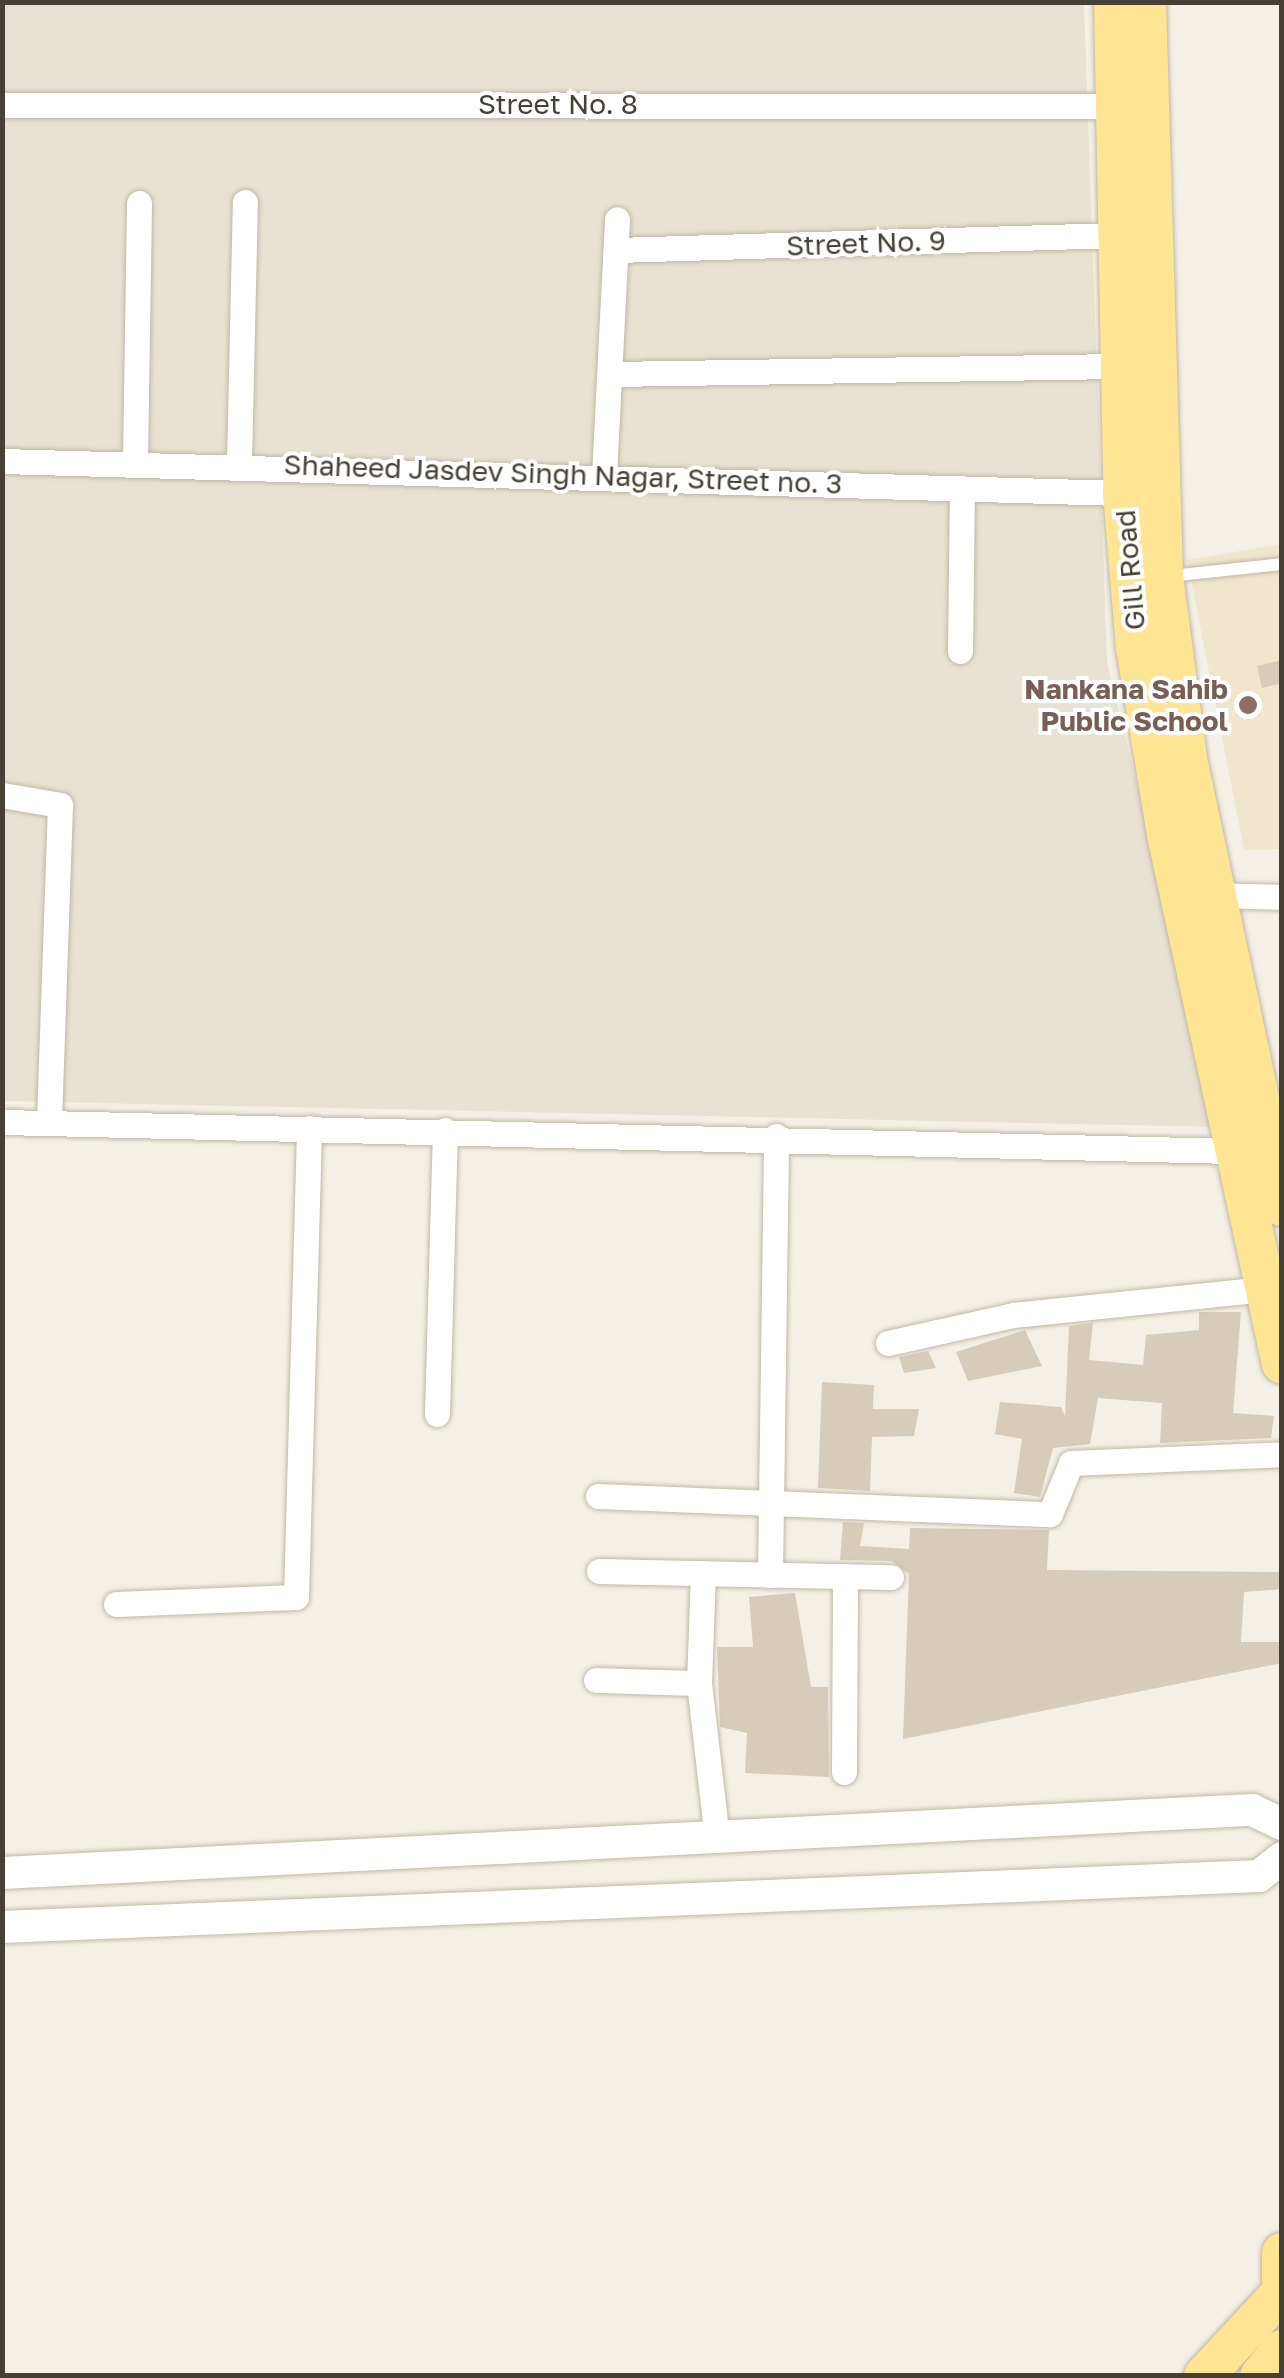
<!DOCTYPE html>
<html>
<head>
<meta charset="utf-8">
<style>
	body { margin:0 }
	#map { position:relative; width:1284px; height:2378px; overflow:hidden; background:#f4f0e5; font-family:"Golos Text",sans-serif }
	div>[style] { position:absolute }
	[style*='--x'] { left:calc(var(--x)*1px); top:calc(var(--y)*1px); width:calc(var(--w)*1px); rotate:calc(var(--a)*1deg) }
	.residential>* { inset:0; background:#e8e2d2 }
	.education>* { inset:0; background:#efe6cd }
	.building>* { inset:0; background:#d7ccb9 }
	.roads { filter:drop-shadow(0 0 2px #c0b8a6) drop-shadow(0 0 2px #c0b8a6) }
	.service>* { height:12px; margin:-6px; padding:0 6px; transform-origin:6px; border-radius:6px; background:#fff }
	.minor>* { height:25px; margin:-12.5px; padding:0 12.5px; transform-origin:12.5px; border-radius:12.5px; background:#fff }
	.tertiary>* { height:32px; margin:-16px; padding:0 16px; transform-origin:16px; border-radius:16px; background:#fff }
	.primary>* { height:40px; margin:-20px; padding:0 20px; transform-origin:20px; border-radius:20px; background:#ffe493 }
	.dots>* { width:28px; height:28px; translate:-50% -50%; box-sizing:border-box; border:5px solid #fff; border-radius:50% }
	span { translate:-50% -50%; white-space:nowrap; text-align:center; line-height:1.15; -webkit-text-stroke:8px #fff; paint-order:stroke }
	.street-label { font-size:28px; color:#474034 }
	.education-label { font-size:28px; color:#785e54; font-weight:700 }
	.right { translate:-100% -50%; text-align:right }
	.frame { position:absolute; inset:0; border:5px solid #474034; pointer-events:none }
</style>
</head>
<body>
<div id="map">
	<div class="residential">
		<div style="clip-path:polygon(3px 3px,1084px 3px,1107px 661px,1219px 1127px,3px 1101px)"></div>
	</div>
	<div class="education">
		<div style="clip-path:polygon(1281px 544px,1281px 849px,1244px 850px,1187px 560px)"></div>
	</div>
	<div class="building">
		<div style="clip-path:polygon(1282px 660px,1282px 683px,1262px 688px,1257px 666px)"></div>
		<div style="clip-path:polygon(1199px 1312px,1241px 1312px,1233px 1413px,1274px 1416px,1271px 1438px,1160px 1443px,1162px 1403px,1098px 1398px,1090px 1444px,1053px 1448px,1040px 1497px,1014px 1493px,1022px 1439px,995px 1434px,1000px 1402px,1061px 1407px,1065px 1416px,1069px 1326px,1093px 1323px,1089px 1360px,1143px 1365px,1146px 1335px,1199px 1330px)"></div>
		<div style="clip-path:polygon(1025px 1330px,1042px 1366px,968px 1381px,956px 1352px)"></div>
		<div style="clip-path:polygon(928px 1351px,936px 1368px,904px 1373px,899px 1357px)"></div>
		<div style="clip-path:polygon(822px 1382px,874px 1385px,873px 1409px,919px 1409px,914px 1436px,872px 1437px,870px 1491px,818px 1488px)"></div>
		<div style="clip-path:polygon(843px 1522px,864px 1523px,860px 1546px,909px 1549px,910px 1528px,1049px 1530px,1047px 1570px,1282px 1572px,1282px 1589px,1244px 1592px,1241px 1642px,1282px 1642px,1282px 1663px,903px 1739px,909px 1574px,892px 1561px,840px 1560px)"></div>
		<div style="clip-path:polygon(795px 1593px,811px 1687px,828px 1687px,829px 1777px,745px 1773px,747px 1733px,720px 1727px,717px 1647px,753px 1647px,749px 1597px)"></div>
	</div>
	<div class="roads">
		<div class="service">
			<div style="--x:1170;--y:576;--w:113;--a:-6.1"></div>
		</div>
		<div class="minor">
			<div style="--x:2;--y:105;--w:1111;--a:0.05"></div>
			<div style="--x:616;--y:250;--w:500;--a:-1.72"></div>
			<div style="--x:610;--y:374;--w:510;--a:-0.9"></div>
			<div style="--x:135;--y:460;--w:257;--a:-89.1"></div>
			<div style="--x:2;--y:461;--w:1121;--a:1.64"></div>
			<div style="--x:239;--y:462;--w:260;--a:-88.7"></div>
			<div style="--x:604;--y:476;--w:257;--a:-87.1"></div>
			<div style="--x:960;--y:651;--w:163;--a:-89.3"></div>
			<div style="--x:2;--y:795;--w:59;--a:9.8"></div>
			<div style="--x:60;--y:805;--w:318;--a:92"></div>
			<div style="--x:1215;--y:895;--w:67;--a:1.7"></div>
			<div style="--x:2;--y:1122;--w:1230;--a:1.35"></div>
			<div style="--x:888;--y:1343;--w:128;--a:-12.6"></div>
			<div style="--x:1013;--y:1315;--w:253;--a:-5.9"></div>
			<div style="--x:437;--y:1414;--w:284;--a:-88.4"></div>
			<div style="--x:598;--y:1496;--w:452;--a:2.3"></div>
			<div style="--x:1050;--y:1514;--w:55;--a:-67.6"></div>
			<div style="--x:1071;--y:1463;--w:211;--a:-2.4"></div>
			<div style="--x:599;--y:1571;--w:292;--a:1.2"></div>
			<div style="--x:703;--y:1573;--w:110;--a:92.1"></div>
			<div style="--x:699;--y:1683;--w:157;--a:83.4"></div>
			<div style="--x:770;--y:1575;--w:439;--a:-89.2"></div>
			<div style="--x:116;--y:1604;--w:180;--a:-2.2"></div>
			<div style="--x:296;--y:1597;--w:469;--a:-88.4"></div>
			<div style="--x:596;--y:1680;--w:103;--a:1.7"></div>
			<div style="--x:844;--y:1772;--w:196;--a:-89.7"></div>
		</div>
		<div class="tertiary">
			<div style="--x:2;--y:1873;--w:1252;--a:-2.89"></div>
			<div style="--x:1252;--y:1810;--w:33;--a:25"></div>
			<div style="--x:2;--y:1927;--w:1258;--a:-2.32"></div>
			<div style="--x:1259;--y:1876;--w:29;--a:-38"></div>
		</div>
		<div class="primary">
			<div style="--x:1114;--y:2;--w:491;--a:88.9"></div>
			<div style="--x:1123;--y:493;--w:155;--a:85.2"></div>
			<div style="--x:1136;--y:647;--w:191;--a:80.6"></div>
			<div style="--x:1167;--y:835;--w:541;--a:77.74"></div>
			<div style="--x:1146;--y:2;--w:574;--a:88.3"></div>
			<div style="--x:1163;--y:576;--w:185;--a:82.5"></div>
			<div style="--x:1187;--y:759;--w:457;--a:78"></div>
			<div style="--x:1282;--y:2253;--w:36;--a:90"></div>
			<div style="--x:1204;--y:2376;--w:115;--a:-47.1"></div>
			<div style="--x:1260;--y:2376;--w:34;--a:-50"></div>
		</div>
	</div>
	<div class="dots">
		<div style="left:1248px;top:705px;background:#8d6e63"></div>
	</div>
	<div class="street-label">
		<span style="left:558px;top:104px">Street No. 8</span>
		<span style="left:866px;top:243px;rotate:-2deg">Street No. 9</span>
		<span style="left:563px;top:474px;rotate:2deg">Shaheed Jasdev Singh Nagar, Street no. 3</span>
		<span style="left:1130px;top:570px;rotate:-95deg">Gill Road</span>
	</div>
	<div class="education-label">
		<span class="right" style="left:1228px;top:705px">Nankana Sahib<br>Public School</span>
	</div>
	<div class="frame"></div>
</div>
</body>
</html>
